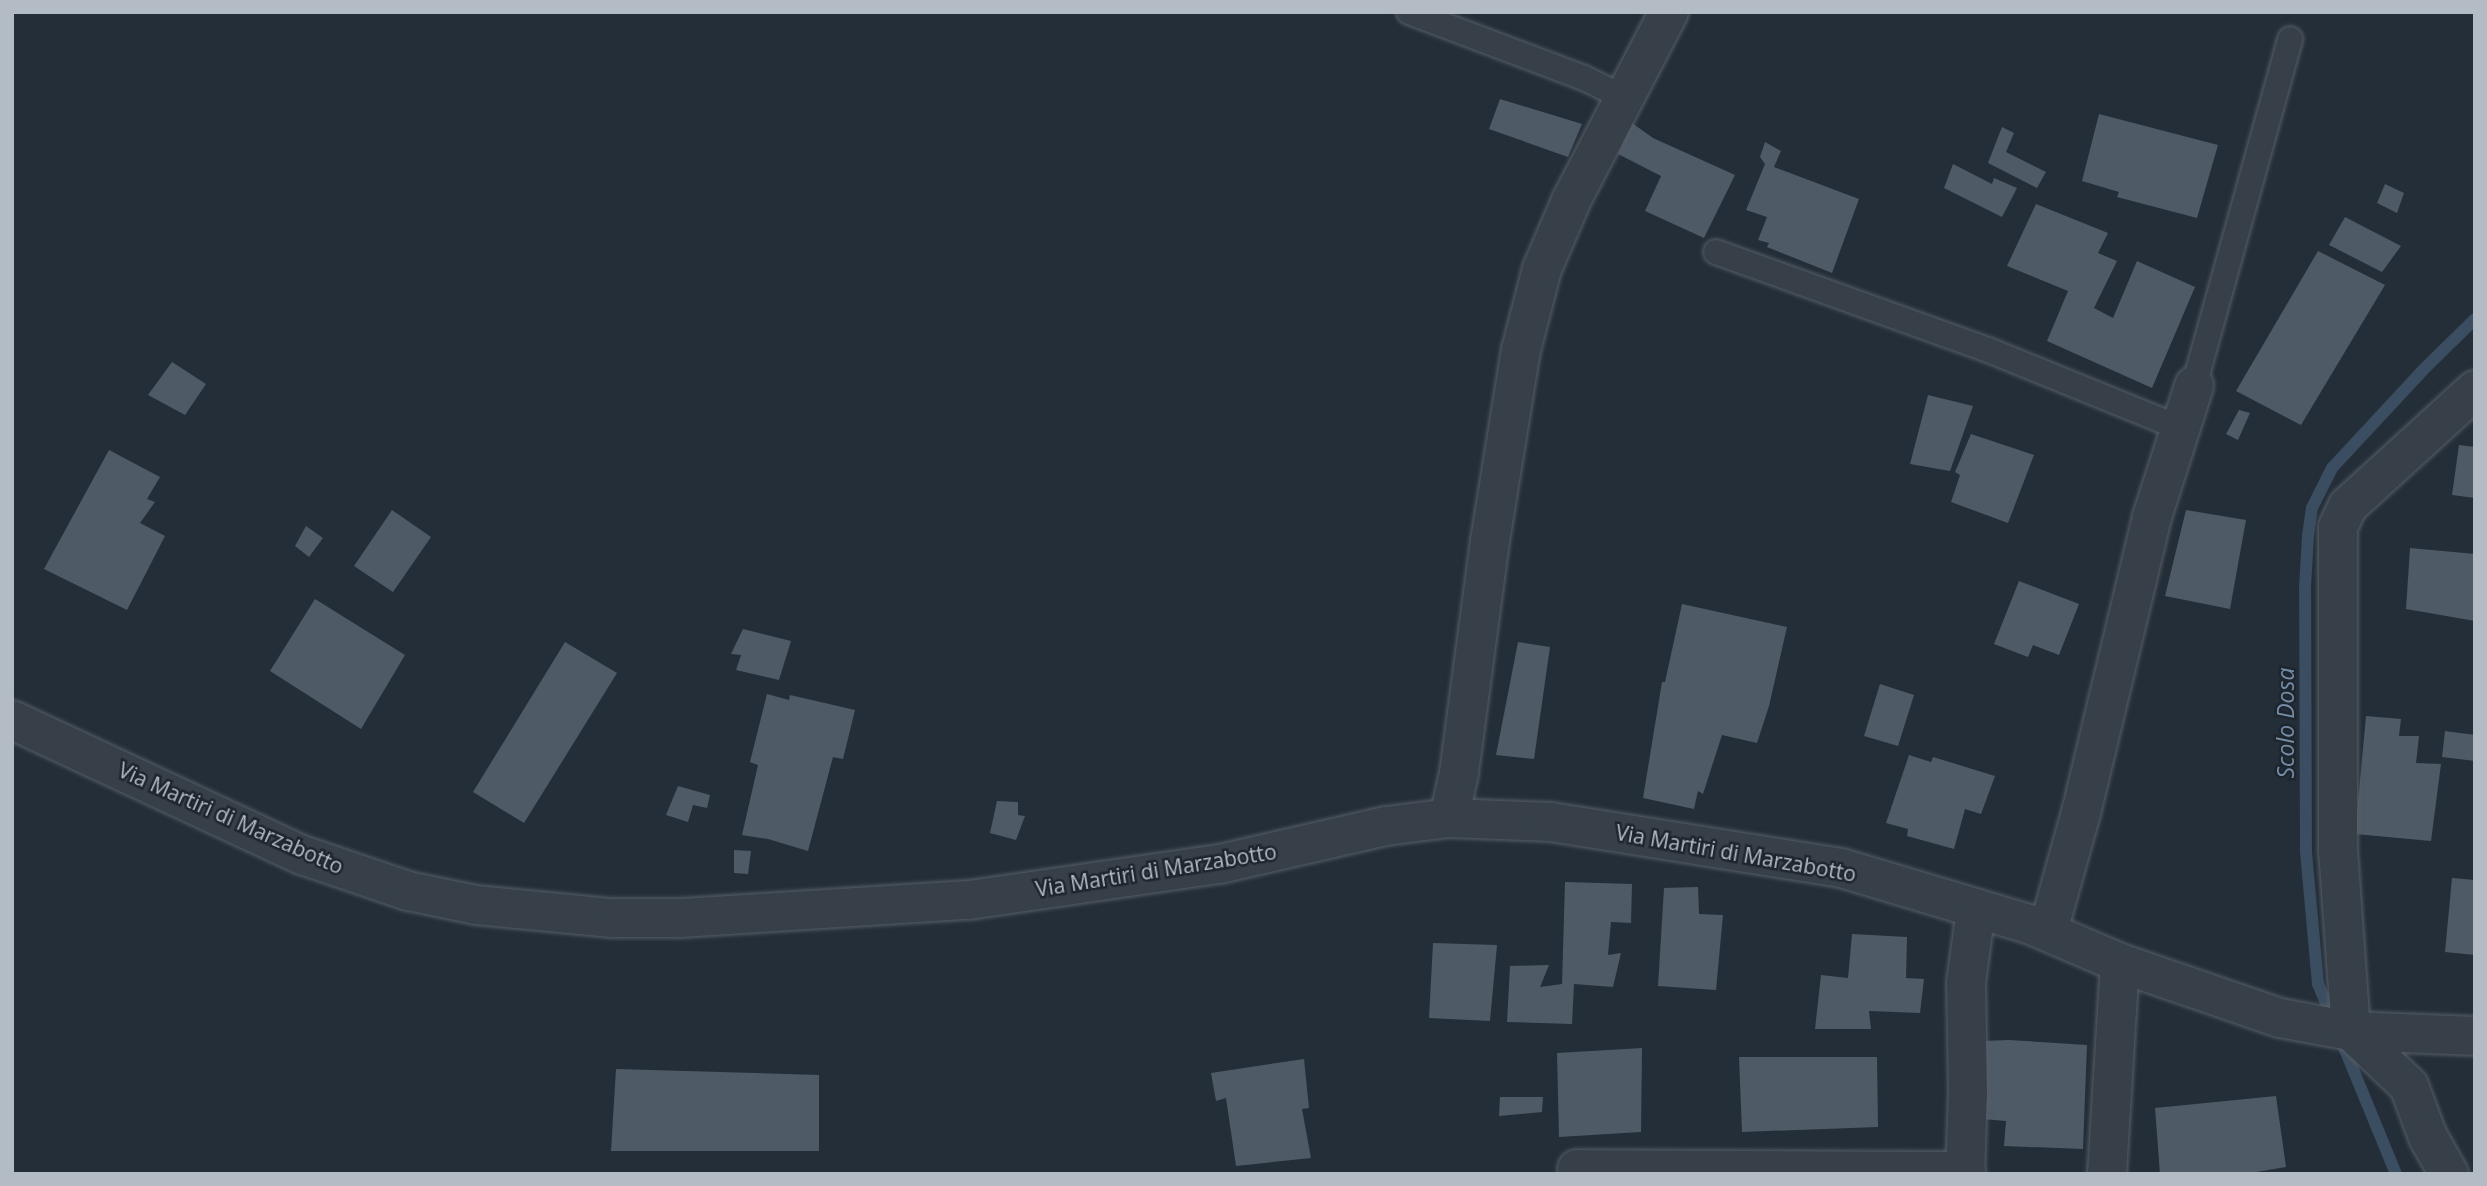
<!DOCTYPE html>
<html>
<head>
<meta charset="utf-8">
<style>
	body { margin:0 }
	#map { position:relative; width:2487px; height:1186px; overflow:hidden; background:#242e38; font-family:"Open Sans",sans-serif }
	div>[style] { position:absolute }
	[style*='--x'] { left:calc(var(--x)*1px); top:calc(var(--y)*1px); width:calc(var(--w)*1px); rotate:calc(var(--a)*1deg) }
	.stream>* { height:12px; margin:-6px; padding:0 6px; transform-origin:6px; border-radius:6px; background:#3b4d60 }
	.building>* { inset:0; background:#4f5a67 }
	.roads { filter:drop-shadow(0 0 2px #565e67) drop-shadow(0 0 2px #565e67) }
	.service>* { height:24px; margin:-12px; padding:0 12px; transform-origin:12px; border-radius:12px; background:#374049 }
	.minor>* { height:38px; margin:-19px; padding:0 19px; transform-origin:19px; border-radius:19px; background:#374049 }
	span { translate:-50% -50%; white-space:nowrap; text-align:center; line-height:1.15; -webkit-text-stroke:5px #1d252e; paint-order:stroke }
	.street-label { font-size:21px; color:#b3bbc5 }
	.water-label { font-size:23px; color:#768da6; font-style:italic }
	.frame { position:absolute; inset:0; border:14px solid #b3bbc5; pointer-events:none }
</style>
</head>
<body>
<div id="map">
	<div class="stream">
		<div style="--x:2396;--y:1174;--w:205;--a:-112.3"></div>
		<div style="--x:2318;--y:984;--w:134;--a:-95.2"></div>
		<div style="--x:2306;--y:851;--w:263;--a:-90.2"></div>
		<div style="--x:2305;--y:588;--w:52;--a:-86.7"></div>
		<div style="--x:2308;--y:536;--w:28;--a:-82"></div>
		<div style="--x:2312;--y:508;--w:45;--a:-63.4"></div>
		<div style="--x:2332;--y:468;--w:135;--a:-47.1"></div>
		<div style="--x:2424;--y:369;--w:71;--a:-44.4"></div>
	</div>
	<div class="building">
		<div style="clip-path:polygon(1500px 99px,1582px 124px,1568px 157px,1489px 129px)"></div>
		<div style="clip-path:polygon(2099px 114px,2218px 145px,2197px 218px,2117px 197px,2119px 192px,2082px 181px)"></div>
		<div style="clip-path:polygon(1632px 123px,1653px 138px,1735px 175px,1704px 238px,1645px 211px,1661px 176px,1618px 154px)"></div>
		<div style="clip-path:polygon(2002px 127px,2014px 133px,2006px 152px,2046px 172px,2037px 188px,1988px 163px)"></div>
		<div style="clip-path:polygon(1765px 142px,1781px 151px,1774px 167px,1859px 199px,1832px 273px,1767px 247px,1769px 243px,1758px 240px,1767px 217px,1746px 210px,1765px 164px,1760px 157px)"></div>
		<div style="clip-path:polygon(1953px 164px,1992px 184px,1994px 178px,2017px 188px,2002px 217px,1944px 188px)"></div>
		<div style="clip-path:polygon(2385px 184px,2404px 193px,2397px 213px,2377px 203px)"></div>
		<div style="clip-path:polygon(2036px 204px,2108px 233px,2098px 253px,2117px 261px,2094px 308px,2113px 318px,2137px 261px,2195px 287px,2152px 388px,2047px 341px,2068px 291px,2007px 266px)"></div>
		<div style="clip-path:polygon(2345px 217px,2401px 246px,2382px 272px,2329px 245px)"></div>
		<div style="clip-path:polygon(2318px 251px,2385px 285px,2301px 425px,2236px 391px)"></div>
		<div style="clip-path:polygon(172px 362px,206px 384px,185px 415px,148px 395px)"></div>
		<div style="clip-path:polygon(1928px 395px,1973px 406px,1950px 471px,1910px 464px)"></div>
		<div style="clip-path:polygon(2239px 410px,2250px 413px,2238px 440px,2226px 434px)"></div>
		<div style="clip-path:polygon(1971px 434px,2034px 455px,2008px 523px,1951px 502px,1960px 475px,1955px 472px)"></div>
		<div style="clip-path:polygon(2459px 445px,2475px 447px,2475px 498px,2452px 495px)"></div>
		<div style="clip-path:polygon(109px 450px,160px 477px,147px 499px,155px 502px,140px 523px,165px 536px,127px 610px,44px 569px)"></div>
		<div style="clip-path:polygon(392px 510px,431px 537px,393px 592px,354px 566px)"></div>
		<div style="clip-path:polygon(2186px 510px,2246px 520px,2230px 609px,2165px 596px)"></div>
		<div style="clip-path:polygon(306px 526px,323px 538px,309px 557px,295px 546px)"></div>
		<div style="clip-path:polygon(2410px 548px,2475px 554px,2475px 621px,2406px 609px)"></div>
		<div style="clip-path:polygon(2019px 581px,2079px 604px,2059px 655px,2033px 645px,2028px 657px,1994px 644px)"></div>
		<div style="clip-path:polygon(315px 599px,405px 655px,361px 729px,270px 671px)"></div>
		<div style="clip-path:polygon(1682px 604px,1787px 627px,1769px 706px,1757px 743px,1722px 735px,1703px 794px,1698px 791px,1694px 809px,1643px 798px,1662px 682px,1665px 682px)"></div>
		<div style="clip-path:polygon(743px 629px,791px 641px,779px 680px,736px 670px,741px 655px,731px 654px)"></div>
		<div style="clip-path:polygon(565px 642px,617px 673px,524px 823px,473px 792px)"></div>
		<div style="clip-path:polygon(1518px 642px,1550px 647px,1534px 759px,1496px 755px)"></div>
		<div style="clip-path:polygon(1880px 684px,1914px 695px,1898px 746px,1864px 736px)"></div>
		<div style="clip-path:polygon(767px 694px,789px 700px,790px 695px,855px 710px,843px 759px,833px 757px,808px 851px,768px 839px,742px 835px,758px 765px,750px 762px)"></div>
		<div style="clip-path:polygon(2366px 716px,2401px 719px,2399px 736px,2419px 736px,2416px 763px,2441px 764px,2431px 841px,2355px 834px)"></div>
		<div style="clip-path:polygon(2445px 731px,2475px 735px,2475px 761px,2442px 757px)"></div>
		<div style="clip-path:polygon(1909px 755px,1931px 762px,1933px 757px,1995px 776px,1981px 814px,1965px 809px,1954px 849px,1907px 836px,1908px 829px,1886px 823px)"></div>
		<div style="clip-path:polygon(678px 786px,710px 795px,707px 808px,693px 805px,688px 822px,666px 815px)"></div>
		<div style="clip-path:polygon(997px 801px,1018px 802px,1018px 815px,1025px 816px,1016px 840px,990px 833px)"></div>
		<div style="clip-path:polygon(734px 850px,751px 851px,748px 874px,734px 873px)"></div>
		<div style="clip-path:polygon(2452px 878px,2475px 880px,2475px 955px,2445px 952px)"></div>
		<div style="clip-path:polygon(1565px 882px,1632px 884px,1631px 923px,1611px 922px,1608px 955px,1621px 953px,1613px 987px,1574px 984px,1572px 1024px,1507px 1022px,1510px 966px,1549px 965px,1540px 987px,1562px 984px)"></div>
		<div style="clip-path:polygon(1698px 887px,1699px 914px,1723px 915px,1716px 990px,1658px 986px,1664px 888px)"></div>
		<div style="clip-path:polygon(1852px 934px,1907px 937px,1906px 978px,1924px 979px,1920px 1013px,1869px 1011px,1871px 1029px,1815px 1029px,1821px 975px,1848px 978px)"></div>
		<div style="clip-path:polygon(1433px 943px,1497px 945px,1490px 1021px,1429px 1018px)"></div>
		<div style="clip-path:polygon(2009px 1040px,2087px 1045px,2083px 1149px,2004px 1146px,2006px 1121px,1982px 1119px,1982px 1041px)"></div>
		<div style="clip-path:polygon(1642px 1048px,1641px 1132px,1559px 1137px,1557px 1053px)"></div>
		<div style="clip-path:polygon(1739px 1057px,1877px 1057px,1878px 1127px,1742px 1132px)"></div>
		<div style="clip-path:polygon(1304px 1059px,1309px 1108px,1302px 1109px,1311px 1158px,1236px 1166px,1226px 1098px,1216px 1101px,1211px 1073px)"></div>
		<div style="clip-path:polygon(616px 1069px,819px 1075px,819px 1151px,611px 1151px)"></div>
		<div style="clip-path:polygon(2276px 1096px,2286px 1167px,2244px 1174px,2160px 1174px,2155px 1108px)"></div>
		<div style="clip-path:polygon(1500px 1097px,1543px 1097px,1542px 1112px,1499px 1116px)"></div>
	</div>
	<div class="roads">
		<div class="service">
			<div style="--x:1409;--y:12;--w:187;--a:20.7"></div>
			<div style="--x:1584;--y:78;--w:46;--a:26"></div>
			<div style="--x:1716;--y:252;--w:289;--a:19.8"></div>
			<div style="--x:1988;--y:350;--w:207;--a:22.1"></div>
			<div style="--x:2194;--y:386;--w:360;--a:-74.5"></div>
		</div>
		<div class="minor">
			<div style="--x:12;--y:720;--w:320;--a:25"></div>
			<div style="--x:302;--y:855;--w:112;--a:18.8"></div>
			<div style="--x:408;--y:891;--w:69;--a:11.6"></div>
			<div style="--x:476;--y:905;--w:137;--a:5.5"></div>
			<div style="--x:612;--y:918;--w:68;--a:0"></div>
			<div style="--x:680;--y:918;--w:290;--a:-3.6"></div>
			<div style="--x:969;--y:900;--w:254;--a:-8.2"></div>
			<div style="--x:1220;--y:864;--w:170;--a:-12.9"></div>
			<div style="--x:1386;--y:826;--w:64;--a:-7.2"></div>
			<div style="--x:1449;--y:818;--w:102;--a:2.2"></div>
			<div style="--x:1551;--y:822;--w:294;--a:9"></div>
			<div style="--x:1841;--y:868;--w:196;--a:16.6"></div>
			<div style="--x:2029;--y:924;--w:99;--a:23.2"></div>
			<div style="--x:2120;--y:963;--w:169;--a:19"></div>
			<div style="--x:2280;--y:1018;--w:72;--a:10.4"></div>
			<div style="--x:2351;--y:1031;--w:124;--a:2.3"></div>
			<div style="--x:1449;--y:818;--w:46;--a:-77.5"></div>
			<div style="--x:1459;--y:773;--w:234;--a:-82.4"></div>
			<div style="--x:1490;--y:541;--w:193;--a:-80.8"></div>
			<div style="--x:1521;--y:350;--w:84;--a:-75.5"></div>
			<div style="--x:1542;--y:269;--w:74;--a:-66.9"></div>
			<div style="--x:1571;--y:201;--w:213;--a:-62.6"></div>
			<div style="--x:2048;--y:931;--w:123;--a:-74.4"></div>
			<div style="--x:2081;--y:813;--w:304;--a:-76.5"></div>
			<div style="--x:2152;--y:517;--w:138;--a:-72.2"></div>
			<div style="--x:2351;--y:1031;--w:180;--a:-94.1"></div>
			<div style="--x:2338;--y:851;--w:324;--a:-90"></div>
			<div style="--x:2338;--y:527;--w:23;--a:-65"></div>
			<div style="--x:2348;--y:506;--w:172;--a:-42.4"></div>
			<div style="--x:2351;--y:1031;--w:80;--a:43.5"></div>
			<div style="--x:2409;--y:1086;--w:54;--a:69.6"></div>
			<div style="--x:2428;--y:1137;--w:43;--a:60.4"></div>
			<div style="--x:1577;--y:1169;--w:389;--a:0.3"></div>
			<div style="--x:1965;--y:1174;--w:80;--a:-87.9"></div>
			<div style="--x:1968;--y:1094;--w:111;--a:-91"></div>
			<div style="--x:1966;--y:983;--w:75;--a:-82.3"></div>
			<div style="--x:2107;--y:1174;--w:211;--a:-86.5"></div>
		</div>
	</div>
	<div class="street-label">
		<span style="left:231px;top:818px;rotate:24deg">Via Martiri di Marzabotto</span>
		<span style="left:1736px;top:853px;rotate:10deg">Via Martiri di Marzabotto</span>
		<span style="left:1156px;top:870px;rotate:-9deg">Via Martiri di Marzabotto</span>
	</div>
	<div class="water-label">
		<span style="left:2285px;top:723px;rotate:-90deg">Scolo Dosa</span>
	</div>
	<div class="frame"></div>
</div>
</body>
</html>
